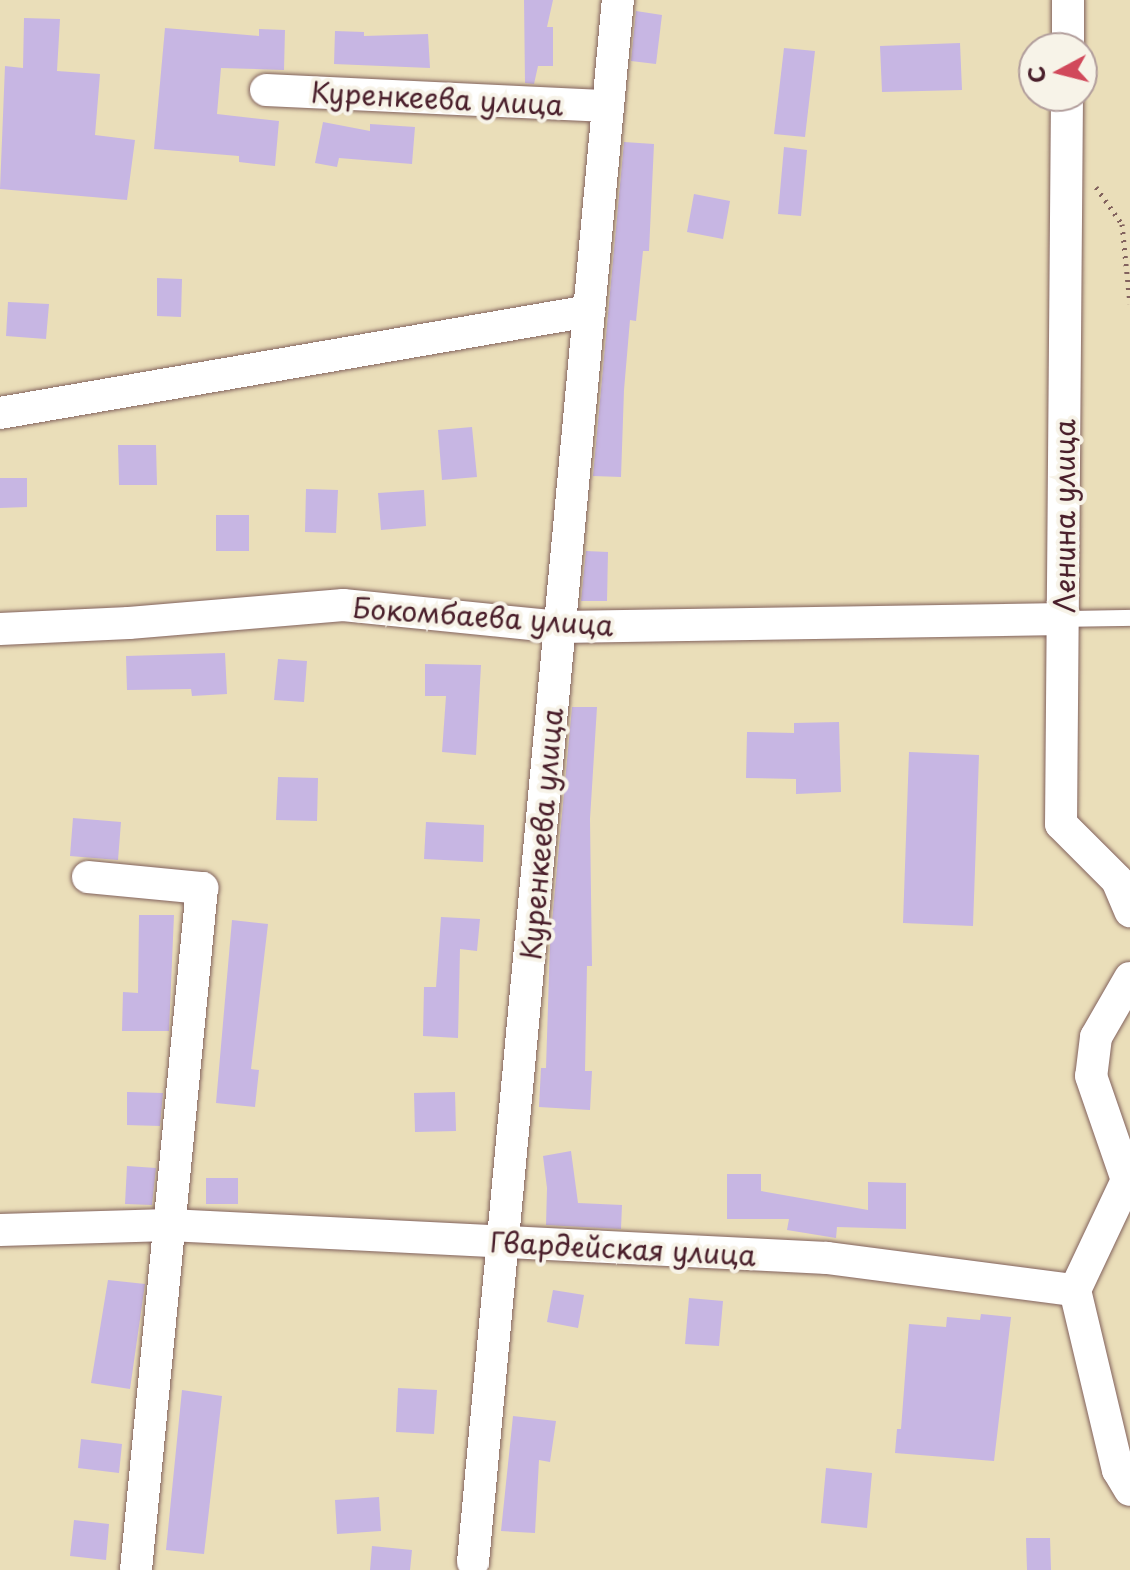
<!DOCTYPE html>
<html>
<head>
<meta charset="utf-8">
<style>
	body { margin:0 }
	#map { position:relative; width:1130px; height:1570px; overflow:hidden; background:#eadeb9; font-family:"Playpen Sans",sans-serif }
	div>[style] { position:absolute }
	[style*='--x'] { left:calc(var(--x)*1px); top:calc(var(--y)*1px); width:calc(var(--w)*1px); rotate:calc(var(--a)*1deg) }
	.building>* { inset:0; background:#c7b6e3 }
	.path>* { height:5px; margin-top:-2.5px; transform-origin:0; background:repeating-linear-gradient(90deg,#82625d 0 2px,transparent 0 8px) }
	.roads { filter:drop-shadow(0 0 2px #82625d) drop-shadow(0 0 2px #82625d) }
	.service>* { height:16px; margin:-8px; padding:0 8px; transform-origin:8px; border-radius:8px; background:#fff }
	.minor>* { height:32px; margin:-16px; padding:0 16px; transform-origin:16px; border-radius:16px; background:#fff }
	span { translate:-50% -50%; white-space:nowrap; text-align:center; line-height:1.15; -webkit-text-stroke:8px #f7f3e8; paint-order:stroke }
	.street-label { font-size:28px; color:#4a1f2b }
	.north { position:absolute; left:1018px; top:32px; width:80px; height:80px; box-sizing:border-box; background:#f7f3e8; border:2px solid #b29e9c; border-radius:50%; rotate:263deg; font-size:22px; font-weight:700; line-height:32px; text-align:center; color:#4a1f2b }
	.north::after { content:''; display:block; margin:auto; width:28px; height:36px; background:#d1495b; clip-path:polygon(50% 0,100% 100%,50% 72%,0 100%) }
</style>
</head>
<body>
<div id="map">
	<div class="building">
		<div style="clip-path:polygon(524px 0,553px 0,547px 27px,553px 27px,553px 66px,538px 66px,534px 84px,525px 83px)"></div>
		<div style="clip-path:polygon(636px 11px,662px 15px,656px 64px,631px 61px)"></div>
		<div style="clip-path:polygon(24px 18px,60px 19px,57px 71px,100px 74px,95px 135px,135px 140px,127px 200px,0 189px,5px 66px,23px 68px)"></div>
		<div style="clip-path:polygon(165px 28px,259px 36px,259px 29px,285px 30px,284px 70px,221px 68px,217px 114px,279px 121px,275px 166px,239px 162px,239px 156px,154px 149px)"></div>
		<div style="clip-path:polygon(335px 31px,364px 32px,364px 36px,428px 34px,430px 68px,334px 64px)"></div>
		<div style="clip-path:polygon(960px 43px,962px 90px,882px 92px,880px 46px)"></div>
		<div style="clip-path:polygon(784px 48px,815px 51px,805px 137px,774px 134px)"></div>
		<div style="clip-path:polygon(323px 122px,370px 131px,370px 124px,415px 127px,412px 164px,339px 158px,337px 167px,315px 163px)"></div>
		<div style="clip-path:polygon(624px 142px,654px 144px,649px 251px,643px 251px,636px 321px,630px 320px,624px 390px,621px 477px,593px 476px)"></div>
		<div style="clip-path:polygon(784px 147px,807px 150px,801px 216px,778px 214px)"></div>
		<div style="clip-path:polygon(694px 194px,730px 201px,723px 239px,687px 232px)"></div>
		<div style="clip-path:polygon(157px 278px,182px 279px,181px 317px,157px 316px)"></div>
		<div style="clip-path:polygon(8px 302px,49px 304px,46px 339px,6px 336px)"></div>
		<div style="clip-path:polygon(472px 427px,477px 477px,442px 480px,438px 430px)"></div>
		<div style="clip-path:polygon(118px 445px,156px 445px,157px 485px,119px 485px)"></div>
		<div style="clip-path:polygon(0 478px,27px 478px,27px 507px,0 508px)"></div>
		<div style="clip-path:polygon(306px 489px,338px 490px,336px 533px,305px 532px)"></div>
		<div style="clip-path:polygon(424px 490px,426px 526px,381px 530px,378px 493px)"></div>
		<div style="clip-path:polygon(216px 515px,249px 515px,249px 551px,216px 551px)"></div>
		<div style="clip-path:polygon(586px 551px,608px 552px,607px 601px,581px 601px)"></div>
		<div style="clip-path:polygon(225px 653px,227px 694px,192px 696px,191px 689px,127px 690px,126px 656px)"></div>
		<div style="clip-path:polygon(278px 659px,307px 661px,304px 702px,274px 700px)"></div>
		<div style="clip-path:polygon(425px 664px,481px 665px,476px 755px,442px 752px,446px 696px,425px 696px)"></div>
		<div style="clip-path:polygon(572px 707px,597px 707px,590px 819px,592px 966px,587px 966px,585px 1071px,592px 1071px,590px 1110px,539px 1107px,541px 1068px,546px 1068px,550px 943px)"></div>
		<div style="clip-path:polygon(839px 722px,841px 792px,796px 794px,796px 779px,746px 778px,747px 732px,794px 733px,794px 723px)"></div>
		<div style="clip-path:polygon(909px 752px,979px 755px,973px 926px,903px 923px)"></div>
		<div style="clip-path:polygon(278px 777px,318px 778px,317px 821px,276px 820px)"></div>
		<div style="clip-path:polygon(73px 818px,121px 822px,118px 860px,70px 856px)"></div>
		<div style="clip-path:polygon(426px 822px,484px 825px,483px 862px,424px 859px)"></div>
		<div style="clip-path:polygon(139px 915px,174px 915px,169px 1031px,122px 1031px,123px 992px,138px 993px)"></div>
		<div style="clip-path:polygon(441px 917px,480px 919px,477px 951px,460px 949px,458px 1038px,423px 1036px,424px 987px,436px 987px)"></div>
		<div style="clip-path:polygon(232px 920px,268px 924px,251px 1069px,259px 1070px,255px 1107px,216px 1103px)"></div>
		<div style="clip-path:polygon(127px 1092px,163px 1093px,160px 1126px,127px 1125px)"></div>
		<div style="clip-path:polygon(455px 1092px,456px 1131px,415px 1132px,414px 1093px)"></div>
		<div style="clip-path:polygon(571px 1151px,578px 1203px,622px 1205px,621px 1229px,546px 1225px,547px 1188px,543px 1156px)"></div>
		<div style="clip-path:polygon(127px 1166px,156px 1168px,152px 1205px,125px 1204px)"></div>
		<div style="clip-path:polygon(727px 1174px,761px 1174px,761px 1191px,868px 1210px,868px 1182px,906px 1183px,906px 1229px,837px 1227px,836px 1238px,787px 1230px,789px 1219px,727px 1219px)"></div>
		<div style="clip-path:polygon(206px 1178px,238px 1178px,238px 1204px,206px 1204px)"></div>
		<div style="clip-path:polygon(108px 1280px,145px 1284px,130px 1389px,91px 1383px)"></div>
		<div style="clip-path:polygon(553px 1290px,584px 1295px,578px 1328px,547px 1322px)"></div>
		<div style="clip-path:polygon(689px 1298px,723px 1301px,719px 1346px,685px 1344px)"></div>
		<div style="clip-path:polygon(981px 1314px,1011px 1317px,994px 1461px,895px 1453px,897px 1429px,901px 1429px,909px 1324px,946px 1327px,947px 1317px,980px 1320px)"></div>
		<div style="clip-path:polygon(398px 1388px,437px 1390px,434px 1434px,396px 1432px)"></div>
		<div style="clip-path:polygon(182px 1390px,222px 1396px,204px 1554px,166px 1550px)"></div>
		<div style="clip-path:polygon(513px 1416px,556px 1421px,550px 1462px,539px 1460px,535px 1533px,501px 1531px)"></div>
		<div style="clip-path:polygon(81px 1439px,122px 1444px,119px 1473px,78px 1468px)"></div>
		<div style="clip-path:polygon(826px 1468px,872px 1473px,867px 1528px,821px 1523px)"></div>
		<div style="clip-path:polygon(379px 1497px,381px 1531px,337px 1534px,335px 1500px)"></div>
		<div style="clip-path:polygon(74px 1520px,109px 1524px,106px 1560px,70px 1556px)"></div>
		<div style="clip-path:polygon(1026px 1538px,1050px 1538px,1051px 1570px,1027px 1570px)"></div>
		<div style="clip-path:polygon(372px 1546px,412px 1550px,410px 1570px,370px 1570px)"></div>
	</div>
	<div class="path">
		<div style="--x:1096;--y:187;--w:45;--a:54.9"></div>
		<div style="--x:1122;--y:224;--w:80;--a:84.3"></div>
	</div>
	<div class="roads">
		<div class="service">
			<div style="--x:1064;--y:619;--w:66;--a:-0.9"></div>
		</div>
		<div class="minor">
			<div style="--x:1068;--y:48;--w:48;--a:-90"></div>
			<div style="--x:266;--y:90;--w:342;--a:2.7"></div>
			<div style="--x:1067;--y:96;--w:728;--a:90.47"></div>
			<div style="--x:1061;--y:824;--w:79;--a:45"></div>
			<div style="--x:1117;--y:880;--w:34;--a:67"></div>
			<div style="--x:0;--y:413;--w:598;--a:-9.82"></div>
			<div style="--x:0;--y:629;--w:129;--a:-2.7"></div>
			<div style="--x:129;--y:623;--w:215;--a:-4.8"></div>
			<div style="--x:343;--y:605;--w:218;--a:5.8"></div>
			<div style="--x:560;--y:627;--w:504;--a:-0.91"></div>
			<div style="--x:88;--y:877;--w:115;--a:5.5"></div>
			<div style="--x:202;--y:888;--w:685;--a:95.53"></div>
			<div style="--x:1130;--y:978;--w:68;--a:120"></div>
			<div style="--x:1096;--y:1037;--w:39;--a:97"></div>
			<div style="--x:1091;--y:1076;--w:110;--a:70.9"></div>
			<div style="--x:1127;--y:1180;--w:122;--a:115.3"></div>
			<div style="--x:1075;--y:1290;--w:185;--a:76.6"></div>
			<div style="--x:1118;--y:1470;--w:23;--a:59"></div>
			<div style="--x:0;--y:1230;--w:169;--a:-1.7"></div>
			<div style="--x:169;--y:1225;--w:659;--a:2.87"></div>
			<div style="--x:827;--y:1258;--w:250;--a:7.4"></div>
			<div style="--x:473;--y:1562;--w:1569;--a:-84.7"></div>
		</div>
	</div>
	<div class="street-label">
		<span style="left:437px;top:98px;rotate:3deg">Куренкеева улица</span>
		<span style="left:1064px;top:516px;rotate:-90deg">Ленина улица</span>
		<span style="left:483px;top:616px;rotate:4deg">Бокомбаева улица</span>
		<span style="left:541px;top:834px;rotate:-85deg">Куренкеева улица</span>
		<span style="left:623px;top:1248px;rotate:3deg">Гвардейская улица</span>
	</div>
	<div class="north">С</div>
</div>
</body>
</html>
